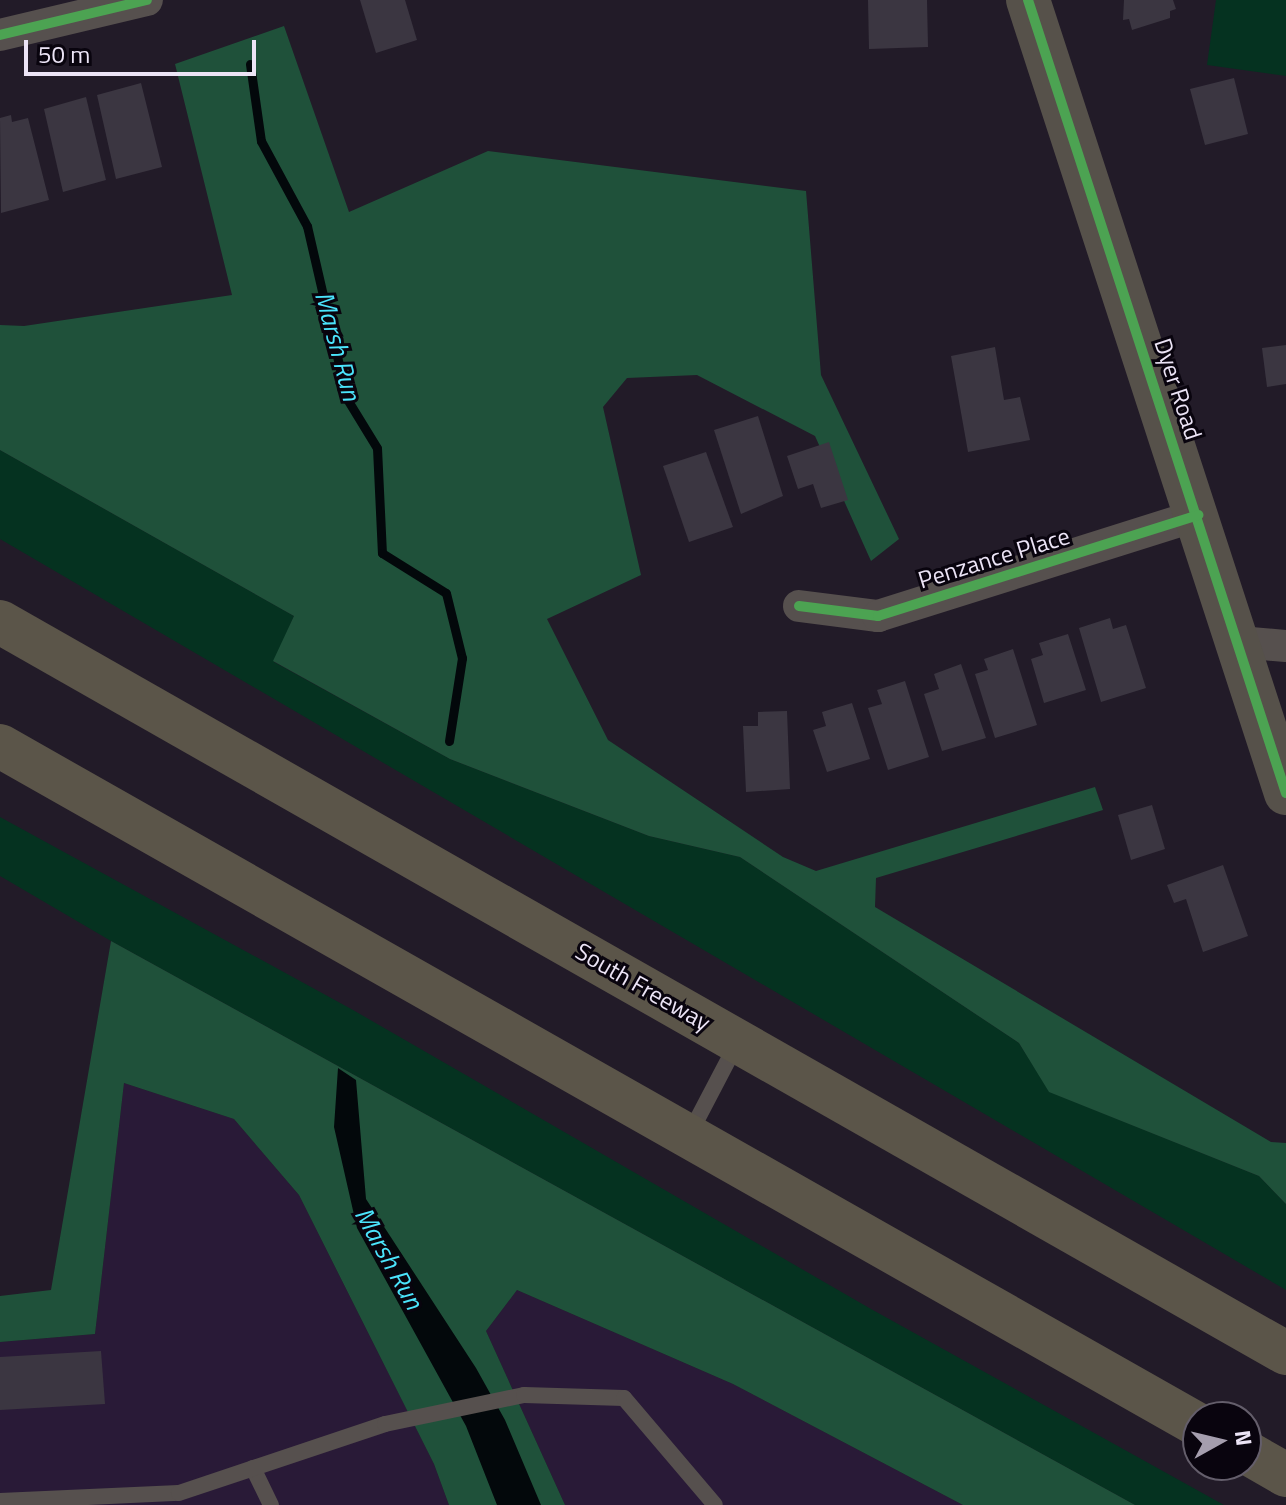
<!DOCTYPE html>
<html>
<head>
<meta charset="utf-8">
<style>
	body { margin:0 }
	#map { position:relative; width:1286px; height:1505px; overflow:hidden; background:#221b28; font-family:"Titillium Web",sans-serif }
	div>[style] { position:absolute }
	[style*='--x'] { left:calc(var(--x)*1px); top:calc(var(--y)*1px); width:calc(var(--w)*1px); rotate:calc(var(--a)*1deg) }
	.built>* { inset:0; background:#291a37 }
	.green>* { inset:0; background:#053220 }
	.forest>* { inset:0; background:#1f513a }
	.water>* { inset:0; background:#03080b }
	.stream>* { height:9px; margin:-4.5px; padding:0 4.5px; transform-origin:4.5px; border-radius:4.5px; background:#03080b }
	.building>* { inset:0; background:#3b3641 }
	.lane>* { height:16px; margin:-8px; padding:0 8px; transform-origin:8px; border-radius:8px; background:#56504e }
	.street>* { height:32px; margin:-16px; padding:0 16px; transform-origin:16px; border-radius:16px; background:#56504e }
	.secondary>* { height:44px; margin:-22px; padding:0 22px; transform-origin:22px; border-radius:22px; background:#56514a }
	.highway>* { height:44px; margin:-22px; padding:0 22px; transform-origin:22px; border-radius:22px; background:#5b5549 }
	.cycleway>* { height:10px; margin:-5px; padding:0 5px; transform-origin:5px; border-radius:5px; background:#4ca352 }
	span { translate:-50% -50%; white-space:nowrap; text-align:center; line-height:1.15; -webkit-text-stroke:6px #09040e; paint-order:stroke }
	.street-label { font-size:24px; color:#ece4f6 }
	.water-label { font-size:26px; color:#4be4fc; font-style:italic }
	.north { position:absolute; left:1182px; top:1401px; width:80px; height:80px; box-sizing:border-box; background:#09040e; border:2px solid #645e6b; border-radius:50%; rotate:82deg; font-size:22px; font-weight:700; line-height:32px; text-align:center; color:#ece4f6 }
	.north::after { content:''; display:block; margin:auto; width:28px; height:36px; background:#a59eae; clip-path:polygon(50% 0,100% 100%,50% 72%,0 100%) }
	.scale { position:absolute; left:24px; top:40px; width:232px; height:36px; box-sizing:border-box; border:4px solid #ece4f6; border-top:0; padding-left:10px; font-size:24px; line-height:28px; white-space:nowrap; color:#ece4f6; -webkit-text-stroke:6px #09040e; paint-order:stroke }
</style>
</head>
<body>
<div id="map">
	<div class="built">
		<div style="clip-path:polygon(124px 1083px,234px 1119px,299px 1195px,434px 1464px,449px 1505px,0 1505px,0 1342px,95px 1334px)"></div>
		<div style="clip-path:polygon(517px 1290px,733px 1384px,963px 1505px,565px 1505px,486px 1331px)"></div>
	</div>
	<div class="green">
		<div style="clip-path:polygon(1216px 0,1286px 0,1286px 76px,1207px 65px)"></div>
		<div style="clip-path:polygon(0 450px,294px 616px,274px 662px,450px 759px,649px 836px,740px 857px,1019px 1043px,1050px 1092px,1259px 1176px,1286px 1204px,1286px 1290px,0 539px)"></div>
		<div style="clip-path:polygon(0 817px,353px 1010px,871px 1309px,1224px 1505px,1135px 1505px,111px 941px,0 876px)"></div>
	</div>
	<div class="forest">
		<div style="clip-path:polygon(284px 26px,349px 212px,488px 151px,806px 191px,821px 375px,899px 539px,871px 561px,815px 436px,697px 375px,627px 378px,603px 407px,641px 575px,547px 619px,608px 740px,783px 857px,816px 871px,1095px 787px,1103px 810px,876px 878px,875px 907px,1271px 1142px,1286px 1143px,1286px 1204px,1259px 1176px,1049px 1092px,1019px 1043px,740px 857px,649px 836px,450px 759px,273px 661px,294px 616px,0 450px,0 325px,24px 326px,232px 295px,175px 64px)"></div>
		<div style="clip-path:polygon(111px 941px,1135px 1505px,963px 1505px,733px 1384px,517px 1290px,486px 1331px,565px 1505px,449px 1505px,434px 1464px,299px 1195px,234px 1119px,124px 1083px,95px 1334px,0 1342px,0 1296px,51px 1290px)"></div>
	</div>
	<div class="water">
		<div style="clip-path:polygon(338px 1068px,356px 1080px,366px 1199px,476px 1368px,505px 1420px,541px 1505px,497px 1505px,466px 1426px,357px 1228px,334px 1127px)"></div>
	</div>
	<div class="stream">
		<div style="--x:250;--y:64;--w:78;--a:81.9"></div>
		<div style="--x:261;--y:141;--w:97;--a:61.6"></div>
		<div style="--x:307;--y:226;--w:178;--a:77"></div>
		<div style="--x:347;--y:399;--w:57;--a:58.5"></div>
		<div style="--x:377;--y:448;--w:105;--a:87.3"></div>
		<div style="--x:382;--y:553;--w:75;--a:32"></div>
		<div style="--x:446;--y:593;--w:67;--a:76.2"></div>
		<div style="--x:462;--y:658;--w:84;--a:98.9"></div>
	</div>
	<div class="building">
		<div style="clip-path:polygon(360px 0,405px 0,417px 40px,376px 53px)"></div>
		<div style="clip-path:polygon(868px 0,927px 0,928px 47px,869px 49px)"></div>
		<div style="clip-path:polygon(1124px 0,1173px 0,1176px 9px,1170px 11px,1170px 18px,1132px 30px,1129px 19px,1123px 20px)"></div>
		<div style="clip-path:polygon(1234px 78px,1248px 134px,1205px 145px,1190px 89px)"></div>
		<div style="clip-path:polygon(141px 83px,162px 167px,116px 179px,97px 95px)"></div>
		<div style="clip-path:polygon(86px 97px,106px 180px,63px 192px,44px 109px)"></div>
		<div style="clip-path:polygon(11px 115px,12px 122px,28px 118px,49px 200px,1px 213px,0 118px)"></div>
		<div style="clip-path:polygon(1286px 345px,1286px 384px,1267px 387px,1262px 348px)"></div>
		<div style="clip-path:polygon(995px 347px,1004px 400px,1020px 397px,1030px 440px,968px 452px,951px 356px)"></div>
		<div style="clip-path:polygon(758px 416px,783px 496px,741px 514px,714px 430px)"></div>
		<div style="clip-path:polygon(829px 442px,848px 500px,821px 508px,813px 484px,798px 489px,787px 456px)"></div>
		<div style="clip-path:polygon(706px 452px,733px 527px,689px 542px,663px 466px)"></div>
		<div style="clip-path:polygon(1110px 618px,1113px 629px,1126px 625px,1146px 688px,1101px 702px,1079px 628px)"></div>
		<div style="clip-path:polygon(1068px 634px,1086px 690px,1044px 703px,1031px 659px,1043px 655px,1039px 643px)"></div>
		<div style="clip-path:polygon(1013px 649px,1037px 725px,995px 738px,975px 674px,988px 670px,984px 659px)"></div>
		<div style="clip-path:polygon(961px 664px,986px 738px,942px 751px,924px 694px,939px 689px,934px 674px)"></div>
		<div style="clip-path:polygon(905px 681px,929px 757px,888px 770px,868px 708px,882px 704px,877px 690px)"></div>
		<div style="clip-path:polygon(852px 703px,870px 759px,827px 772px,813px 730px,826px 726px,822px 712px)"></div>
		<div style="clip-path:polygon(787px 711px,790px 789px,746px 792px,743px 726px,758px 726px,758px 712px)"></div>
		<div style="clip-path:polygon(1152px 805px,1165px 849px,1131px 860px,1118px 815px)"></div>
		<div style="clip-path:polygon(1223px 865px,1248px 936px,1203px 952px,1186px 899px,1174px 903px,1167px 885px)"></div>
		<div style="clip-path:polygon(101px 1351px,105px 1404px,0 1410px,0 1357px)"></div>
	</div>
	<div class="lane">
		<div style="--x:689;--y:1135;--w:104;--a:-62.4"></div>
		<div style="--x:253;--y:1468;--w:41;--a:64.1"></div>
		<div style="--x:0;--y:1501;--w:179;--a:-2.6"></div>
		<div style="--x:179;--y:1493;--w:217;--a:-18.5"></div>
		<div style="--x:385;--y:1424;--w:142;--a:-11.8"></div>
		<div style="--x:524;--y:1395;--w:100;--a:1.7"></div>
		<div style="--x:624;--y:1398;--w:140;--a:49.6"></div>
	</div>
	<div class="street">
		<div style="--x:0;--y:35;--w:151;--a:-13.4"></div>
		<div style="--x:799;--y:606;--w:80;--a:7.2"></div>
		<div style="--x:878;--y:616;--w:336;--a:-17.5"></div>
		<div style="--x:1239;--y:642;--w:47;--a:4.9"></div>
	</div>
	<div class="secondary">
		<div style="--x:1028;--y:0;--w:834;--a:71.98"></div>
	</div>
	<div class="highway">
		<div style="--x:0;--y:622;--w:1479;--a:29.62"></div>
		<div style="--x:0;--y:746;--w:1377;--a:29.54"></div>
		<div style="--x:1246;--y:1452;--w:46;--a:29.9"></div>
	</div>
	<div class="cycleway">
		<div style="--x:1028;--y:0;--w:834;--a:71.98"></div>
		<div style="--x:0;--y:35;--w:151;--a:-13.4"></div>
		<div style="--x:799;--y:606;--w:80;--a:7.2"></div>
		<div style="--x:878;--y:616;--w:336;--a:-17.5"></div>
	</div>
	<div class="street-label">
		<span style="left:1178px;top:389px;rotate:72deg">Dyer Road</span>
		<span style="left:994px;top:558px;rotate:-17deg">Penzance Place</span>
		<span style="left:643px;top:987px;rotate:30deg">South Freeway</span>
	</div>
	<div class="water-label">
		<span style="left:338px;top:346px;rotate:75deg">Marsh Run</span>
		<span style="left:389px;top:1258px;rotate:61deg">Marsh Run</span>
	</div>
	<div class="north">N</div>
	<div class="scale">50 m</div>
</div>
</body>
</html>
